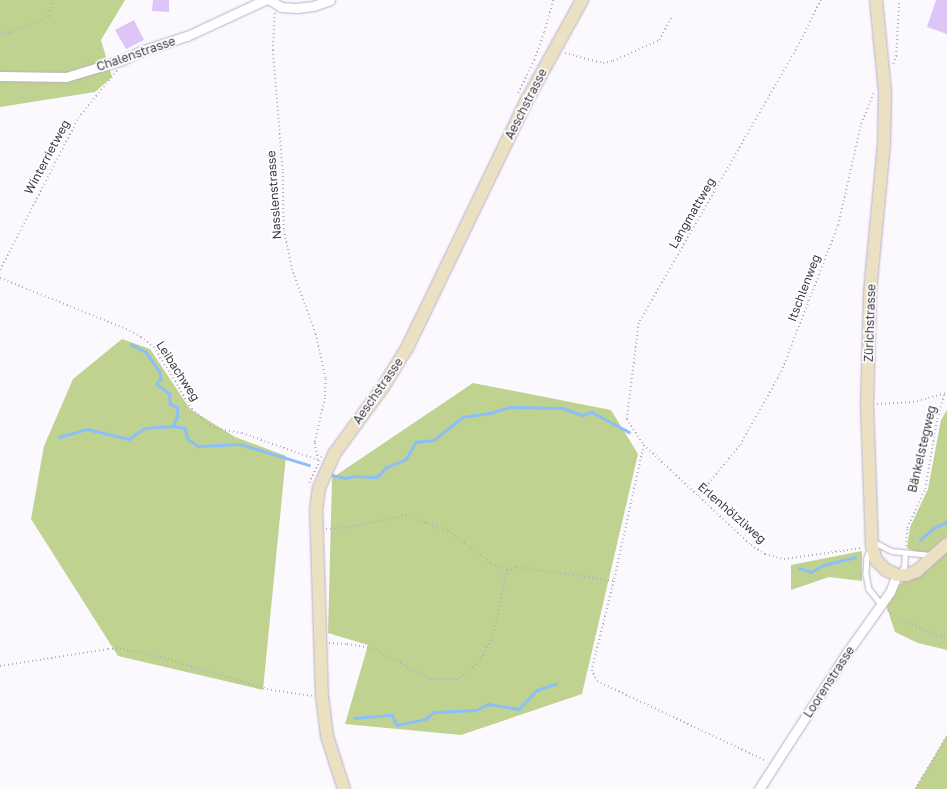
<!DOCTYPE html>
<html>
<head>
<meta charset="utf-8">
<style>
	body { margin:0 }
	#map { position:relative; width:947px; height:789px; overflow:hidden; background:#fbf9fe; font-family:"Golos Text",sans-serif }
	div>[style] { position:absolute }
	[style*='--x'] { left:calc(var(--x)*1px); top:calc(var(--y)*1px); width:calc(var(--w)*1px); rotate:calc(var(--a)*1deg) }
	.green>* { inset:0; background:#c0d28f }
	.stream>* { height:2.5px; margin:-1.25px; padding:0 1.25px; transform-origin:1.25px; border-radius:1.25px; background:#8cbff8 }
	.building>* { inset:0; background:#dec5f7 }
	.path>* { height:1.5px; margin-top:-0.75px; transform-origin:0; background:repeating-linear-gradient(90deg,#b3b0b7 0 1px,transparent 0 4px) }
	.roads { filter:drop-shadow(0 0 1px #b8afc6) drop-shadow(0 0 1px #b8afc6) }
	.lane>* { height:4.5px; margin:-2.25px; padding:0 2.25px; transform-origin:2.25px; border-radius:2.25px; background:#fff }
	.street>* { height:9px; margin:-4.5px; padding:0 4.5px; transform-origin:4.5px; border-radius:4.5px; background:#fff }
	.secondary>* { height:12px; margin:-6px; padding:0 6px; transform-origin:6px; border-radius:6px; background:#ebe0c2 }
	span { translate:-50% -50%; white-space:nowrap; text-align:center; line-height:1.15; -webkit-text-stroke:3.5px #fff; paint-order:stroke }
	.street-label { font-size:12px; color:#3e3a44 }
</style>
</head>
<body>
<div id="map">
	<div class="green">
		<div style="clip-path:polygon(0 0,125px 0,101px 40px,112px 77px,95px 92px,0 107px)"></div>
		<div style="clip-path:polygon(122px 339px,150px 349px,190px 409px,235px 437px,286px 456px,263px 690px,118px 656px,31px 519px,44px 446px,73px 379px)"></div>
		<div style="clip-path:polygon(473px 383px,611px 410px,638px 454px,582px 694px,461px 735px,345px 724px,368px 645px,328px 633px,332px 478px)"></div>
		<div style="clip-path:polygon(947px 410px,947px 650px,918px 643px,895px 632px,886px 605px,896px 587px,933px 559px,907px 548px,910px 527px,928px 489px,941px 420px)"></div>
		<div style="clip-path:polygon(862px 551px,862px 581px,829px 577px,791px 590px,791px 565px)"></div>
		<div style="clip-path:polygon(947px 735px,947px 789px,915px 789px,916px 787px)"></div>
	</div>
	<div class="stream">
		<div style="--x:131;--y:344;--w:17;--a:28"></div>
		<div style="--x:146;--y:352;--w:24;--a:55"></div>
		<div style="--x:160;--y:372;--w:7;--a:82"></div>
		<div style="--x:161;--y:379;--w:6;--a:129"></div>
		<div style="--x:157;--y:384;--w:16;--a:38"></div>
		<div style="--x:170;--y:394;--w:10;--a:90"></div>
		<div style="--x:170;--y:404;--w:8;--a:23"></div>
		<div style="--x:177;--y:407;--w:9;--a:84"></div>
		<div style="--x:178;--y:416;--w:11;--a:117"></div>
		<div style="--x:59;--y:437;--w:29;--a:-16"></div>
		<div style="--x:87;--y:429;--w:43;--a:13.4"></div>
		<div style="--x:129;--y:439;--w:19;--a:-35"></div>
		<div style="--x:145;--y:428;--w:28;--a:-4"></div>
		<div style="--x:173;--y:426;--w:12;--a:9"></div>
		<div style="--x:185;--y:428;--w:11;--a:75"></div>
		<div style="--x:188;--y:439;--w:12;--a:35"></div>
		<div style="--x:198;--y:446;--w:42;--a:-2.7"></div>
		<div style="--x:240;--y:444;--w:72;--a:16.9"></div>
		<div style="--x:332;--y:475;--w:13;--a:13"></div>
		<div style="--x:345;--y:478;--w:10;--a:-11"></div>
		<div style="--x:355;--y:476;--w:22;--a:3"></div>
		<div style="--x:377;--y:477;--w:12;--a:-48"></div>
		<div style="--x:385;--y:468;--w:23;--a:-23"></div>
		<div style="--x:406;--y:459;--w:20;--a:-60"></div>
		<div style="--x:416;--y:442;--w:18;--a:-6"></div>
		<div style="--x:434;--y:440;--w:36;--a:-39"></div>
		<div style="--x:462;--y:417;--w:28;--a:-8"></div>
		<div style="--x:490;--y:413;--w:21;--a:-17"></div>
		<div style="--x:510;--y:407;--w:53;--a:1.1"></div>
		<div style="--x:563;--y:408;--w:20;--a:20"></div>
		<div style="--x:582;--y:415;--w:10;--a:-17"></div>
		<div style="--x:592;--y:412;--w:42;--a:28.4"></div>
		<div style="--x:920;--y:540;--w:18;--a:-41"></div>
		<div style="--x:934;--y:528;--w:14;--a:-25"></div>
		<div style="--x:799;--y:568;--w:13;--a:18"></div>
		<div style="--x:811;--y:572;--w:15;--a:-28"></div>
		<div style="--x:824;--y:565;--w:32;--a:-14"></div>
		<div style="--x:354;--y:718;--w:38;--a:-5"></div>
		<div style="--x:392;--y:715;--w:11;--a:63"></div>
		<div style="--x:397;--y:725;--w:29;--a:-12"></div>
		<div style="--x:425;--y:719;--w:11;--a:-38"></div>
		<div style="--x:434;--y:712;--w:42;--a:-2.7"></div>
		<div style="--x:476;--y:710;--w:13;--a:-27"></div>
		<div style="--x:488;--y:704;--w:31;--a:9"></div>
		<div style="--x:519;--y:709;--w:26;--a:-47"></div>
		<div style="--x:537;--y:690;--w:20;--a:-18"></div>
	</div>
	<div class="building">
		<div style="clip-path:polygon(153px 0,169px 0,169px 12px,152px 11px)"></div>
		<div style="clip-path:polygon(936px 0,947px 0,947px 34px,927px 27px)"></div>
		<div style="clip-path:polygon(134px 20px,144px 40px,126px 49px,115px 30px)"></div>
	</div>
	<div class="path">
		<div style="--x:821;--y:0;--w:48;--a:116"></div>
		<div style="--x:800;--y:43;--w:323;--a:119.9"></div>
		<div style="--x:639;--y:323;--w:97;--a:97.1"></div>
		<div style="--x:627;--y:419;--w:31;--a:57"></div>
		<div style="--x:644;--y:445;--w:146;--a:43.1"></div>
		<div style="--x:751;--y:545;--w:17;--a:33"></div>
		<div style="--x:765;--y:554;--w:20;--a:15"></div>
		<div style="--x:784;--y:559;--w:79;--a:-8"></div>
		<div style="--x:275;--y:13;--w:37;--a:93"></div>
		<div style="--x:273;--y:50;--w:122;--a:85.3"></div>
		<div style="--x:283;--y:172;--w:58;--a:89"></div>
		<div style="--x:284;--y:230;--w:40;--a:78"></div>
		<div style="--x:292;--y:269;--w:69;--a:69.7"></div>
		<div style="--x:316;--y:334;--w:46;--a:77.5"></div>
		<div style="--x:326;--y:379;--w:19;--a:93"></div>
		<div style="--x:325;--y:398;--w:46;--a:102.5"></div>
		<div style="--x:315;--y:443;--w:17;--a:80"></div>
		<div style="--x:0;--y:32;--w:11;--a:5"></div>
		<div style="--x:11;--y:33;--w:42;--a:-24.1"></div>
		<div style="--x:49;--y:16;--w:16;--a:-76"></div>
		<div style="--x:565;--y:53;--w:39;--a:15"></div>
		<div style="--x:603;--y:63;--w:10;--a:-11"></div>
		<div style="--x:613;--y:61;--w:51;--a:-24.5"></div>
		<div style="--x:659;--y:40;--w:25;--a:-61"></div>
		<div style="--x:893;--y:64;--w:9;--a:-69"></div>
		<div style="--x:896;--y:56;--w:56;--a:-86.9"></div>
		<div style="--x:518;--y:93;--w:37;--a:-64"></div>
		<div style="--x:534;--y:60;--w:30;--a:-70"></div>
		<div style="--x:544;--y:32;--w:33;--a:-74"></div>
		<div style="--x:0;--y:270;--w:171;--a:-62.8"></div>
		<div style="--x:78;--y:118;--w:62;--a:-50.9"></div>
		<div style="--x:0;--y:278;--w:136;--a:22"></div>
		<div style="--x:126;--y:329;--w:17;--a:28"></div>
		<div style="--x:141;--y:337;--w:16;--a:38"></div>
		<div style="--x:154;--y:347;--w:73;--a:58.5"></div>
		<div style="--x:192;--y:409;--w:28;--a:42"></div>
		<div style="--x:213;--y:428;--w:29;--a:10"></div>
		<div style="--x:242;--y:433;--w:81;--a:19.6"></div>
		<div style="--x:877;--y:404;--w:36;--a:-3"></div>
		<div style="--x:913;--y:402;--w:35;--a:-15"></div>
		<div style="--x:644;--y:445;--w:139;--a:102.4"></div>
		<div style="--x:614;--y:581;--w:92;--a:103.9"></div>
		<div style="--x:592;--y:670;--w:12;--a:66"></div>
		<div style="--x:597;--y:681;--w:187;--a:25.3"></div>
		<div style="--x:309;--y:483;--w:31;--a:-65"></div>
		<div style="--x:698;--y:496;--w:66;--a:-50.5"></div>
		<div style="--x:740;--y:445;--w:84;--a:-60.7"></div>
		<div style="--x:781;--y:372;--w:158;--a:-68.8"></div>
		<div style="--x:838;--y:225;--w:104;--a:-77.2"></div>
		<div style="--x:861;--y:124;--w:35;--a:-68"></div>
		<div style="--x:326;--y:529;--w:24;--a:-5"></div>
		<div style="--x:350;--y:527;--w:57;--a:-12.1"></div>
		<div style="--x:406;--y:515;--w:45;--a:20.9"></div>
		<div style="--x:448;--y:531;--w:54;--a:36.7"></div>
		<div style="--x:491;--y:563;--w:17;--a:24"></div>
		<div style="--x:507;--y:570;--w:10;--a:-17"></div>
		<div style="--x:517;--y:567;--w:98;--a:8.2"></div>
		<div style="--x:906;--y:546;--w:18;--a:-87"></div>
		<div style="--x:907;--y:528;--w:43;--a:-65.2"></div>
		<div style="--x:925;--y:489;--w:71;--a:-80.3"></div>
		<div style="--x:937;--y:419;--w:26;--a:-74"></div>
		<div style="--x:888;--y:610;--w:12;--a:42"></div>
		<div style="--x:897;--y:618;--w:43;--a:23.6"></div>
		<div style="--x:936;--y:635;--w:11;--a:15"></div>
		<div style="--x:329;--y:643;--w:18;--a:3"></div>
		<div style="--x:347;--y:644;--w:25;--a:9"></div>
		<div style="--x:372;--y:648;--w:66;--a:28.1"></div>
		<div style="--x:430;--y:679;--w:26;--a:0"></div>
		<div style="--x:456;--y:679;--w:16;--a:-30"></div>
		<div style="--x:470;--y:671;--w:21;--a:-51"></div>
		<div style="--x:483;--y:655;--w:19;--a:-62"></div>
		<div style="--x:492;--y:638;--w:70;--a:-77.6"></div>
		<div style="--x:0;--y:666;--w:109;--a:-8.9"></div>
		<div style="--x:108;--y:649;--w:15;--a:0"></div>
		<div style="--x:123;--y:649;--w:38;--a:12"></div>
		<div style="--x:160;--y:657;--w:116;--a:16.6"></div>
		<div style="--x:271;--y:690;--w:42;--a:8.1"></div>
		<div style="--x:915;--y:789;--w:62;--a:-58.9"></div>
	</div>
	<div class="roads">
		<div class="lane">
			<div style="--x:874;--y:542;--w:20;--a:27"></div>
			<div style="--x:892;--y:551;--w:38;--a:6"></div>
			<div style="--x:870;--y:550;--w:9;--a:111"></div>
			<div style="--x:867;--y:558;--w:16;--a:94"></div>
			<div style="--x:866;--y:574;--w:15;--a:79"></div>
			<div style="--x:869;--y:589;--w:19;--a:51"></div>
			<div style="--x:899;--y:573;--w:8;--a:-50"></div>
			<div style="--x:904;--y:567;--w:13;--a:-86"></div>
		</div>
		<div class="street">
			<div style="--x:270;--y:0;--w:13;--a:32"></div>
			<div style="--x:281;--y:7;--w:16;--a:4"></div>
			<div style="--x:297;--y:8;--w:16;--a:-7"></div>
			<div style="--x:313;--y:6;--w:18;--a:-19"></div>
			<div style="--x:0;--y:76;--w:66;--a:0.9"></div>
			<div style="--x:66;--y:77;--w:59;--a:-16.9"></div>
			<div style="--x:122;--y:60;--w:21;--a:-25"></div>
			<div style="--x:141;--y:51;--w:48;--a:-18.1"></div>
			<div style="--x:187;--y:36;--w:86;--a:-24.8"></div>
			<div style="--x:759;--y:789;--w:164;--a:-57.2"></div>
			<div style="--x:848;--y:651;--w:72;--a:-54.6"></div>
			<div style="--x:890;--y:592;--w:18;--a:-68"></div>
		</div>
		<div class="secondary">
			<div style="--x:876;--y:0;--w:92;--a:84.4"></div>
			<div style="--x:885;--y:92;--w:52;--a:91.1"></div>
			<div style="--x:884;--y:144;--w:150;--a:95.4"></div>
			<div style="--x:870;--y:293;--w:111;--a:91.5"></div>
			<div style="--x:867;--y:404;--w:142;--a:88"></div>
			<div style="--x:872;--y:546;--w:15;--a:74"></div>
			<div style="--x:876;--y:560;--w:14;--a:45"></div>
			<div style="--x:886;--y:570;--w:12;--a:24"></div>
			<div style="--x:897;--y:575;--w:9;--a:0"></div>
			<div style="--x:906;--y:575;--w:12;--a:-20"></div>
			<div style="--x:917;--y:571;--w:40;--a:-42"></div>
			<div style="--x:344;--y:789;--w:56;--a:-107.8"></div>
			<div style="--x:327;--y:736;--w:39;--a:-97"></div>
			<div style="--x:322;--y:697;--w:186;--a:-91.8"></div>
			<div style="--x:316;--y:511;--w:23;--a:-83"></div>
			<div style="--x:319;--y:488;--w:37;--a:-66"></div>
			<div style="--x:334;--y:454;--w:83;--a:-53.8"></div>
			<div style="--x:383;--y:387;--w:48;--a:-58.6"></div>
			<div style="--x:408;--y:346;--w:276;--a:-64.2"></div>
			<div style="--x:528;--y:98;--w:112;--a:-61.1"></div>
		</div>
	</div>
	<div class="street-label">
		<span style="left:136px;top:54px;rotate:-19deg">Chalenstrasse</span>
		<span style="left:526px;top:104px;rotate:-63deg">Aeschstrasse</span>
		<span style="left:47px;top:157px;rotate:-62deg">Winterrietweg</span>
		<span style="left:274px;top:195px;rotate:-94deg">Nasslenstrasse</span>
		<span style="left:692px;top:213px;rotate:-60deg">Langmattweg</span>
		<span style="left:804px;top:288px;rotate:-69deg">Itschlenweg</span>
		<span style="left:870px;top:323px;rotate:-88deg">Zürichstrasse</span>
		<span style="left:178px;top:371px;rotate:57deg">Leibachweg</span>
		<span style="left:378px;top:391px;rotate:-55deg">Aeschstrasse</span>
		<span style="left:922px;top:449px;rotate:-77deg">Bänkelstegweg</span>
		<span style="left:732px;top:513px;rotate:41deg">Erlenhölzliweg</span>
		<span style="left:829px;top:682px;rotate:-57deg">Loorenstrasse</span>
	</div>
</div>
</body>
</html>
